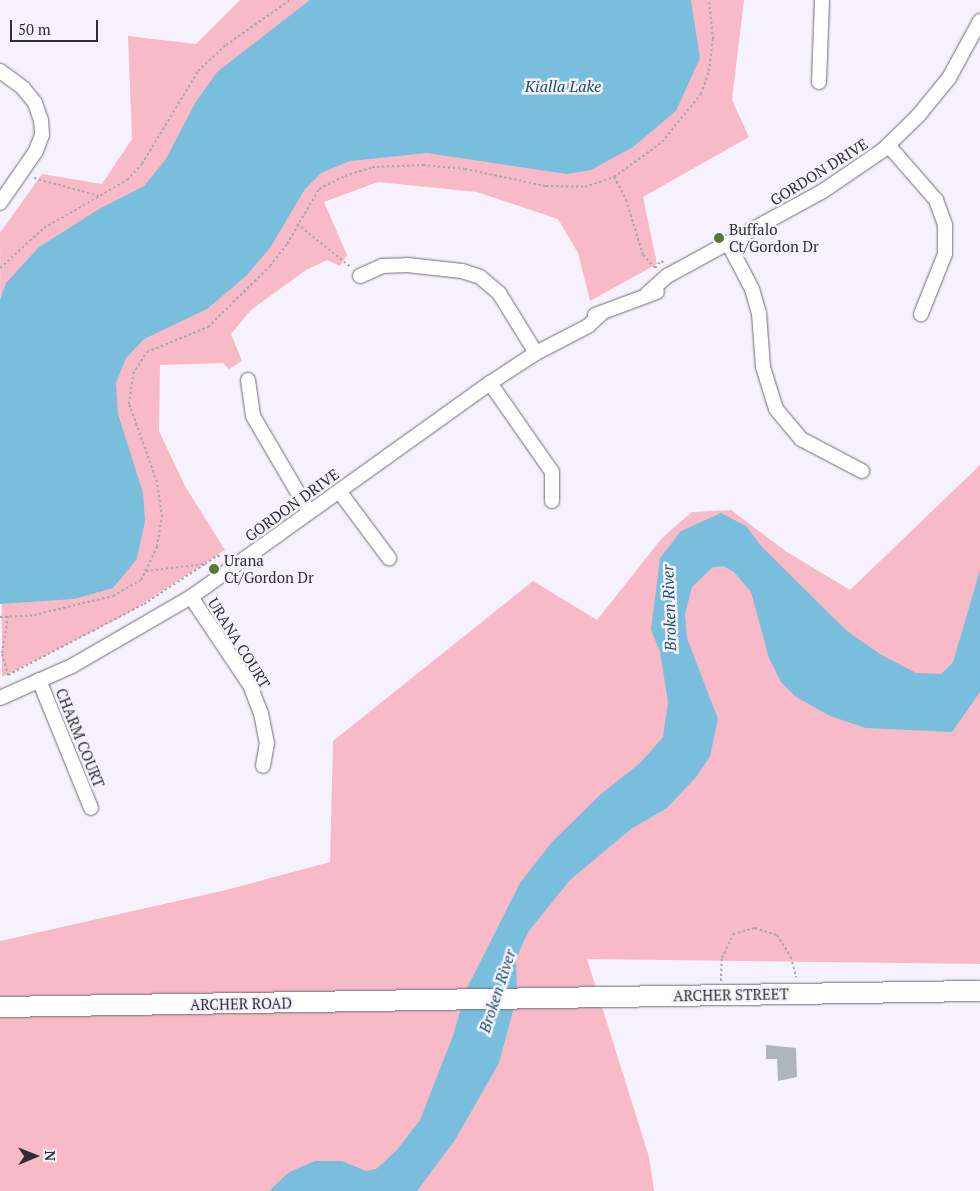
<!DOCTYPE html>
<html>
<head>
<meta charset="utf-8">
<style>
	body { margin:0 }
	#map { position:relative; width:980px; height:1191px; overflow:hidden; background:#f5f2fd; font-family:"PT Serif",serif }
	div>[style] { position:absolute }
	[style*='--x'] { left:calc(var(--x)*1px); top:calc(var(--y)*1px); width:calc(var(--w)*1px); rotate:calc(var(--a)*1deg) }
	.green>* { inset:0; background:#f9bac7 }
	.water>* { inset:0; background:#7abede }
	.building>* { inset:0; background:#afb4bd }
	.path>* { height:2px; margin-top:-1px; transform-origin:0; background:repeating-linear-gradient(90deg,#a7a5ad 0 2.5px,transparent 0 5px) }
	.roads { filter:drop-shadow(0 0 1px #6f6c76) drop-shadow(0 0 1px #6f6c76) }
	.minor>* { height:14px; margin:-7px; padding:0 7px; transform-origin:7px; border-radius:7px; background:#fff }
	.secondary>* { height:20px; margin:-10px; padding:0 10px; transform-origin:10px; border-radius:10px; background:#fff }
	.dots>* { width:14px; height:14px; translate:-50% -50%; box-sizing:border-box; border:2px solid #f5f2fd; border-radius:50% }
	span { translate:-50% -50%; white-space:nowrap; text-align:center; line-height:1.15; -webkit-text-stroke:5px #f5f2fd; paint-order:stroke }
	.street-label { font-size:15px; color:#2f2e32 }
	.poi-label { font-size:15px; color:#2f2e32 }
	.left { translate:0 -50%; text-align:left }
	.water-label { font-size:16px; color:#1c5269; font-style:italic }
	.north { position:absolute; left:10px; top:1131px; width:50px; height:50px; -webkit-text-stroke:4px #f5f2fd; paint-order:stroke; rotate:89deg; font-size:14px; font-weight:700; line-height:20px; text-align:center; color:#2f2e32 }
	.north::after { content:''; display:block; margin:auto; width:18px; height:22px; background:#2f2e32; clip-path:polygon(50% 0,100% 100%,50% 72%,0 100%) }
	.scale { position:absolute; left:10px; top:20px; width:88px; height:22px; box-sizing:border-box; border:2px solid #2f2e32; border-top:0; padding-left:6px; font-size:15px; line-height:18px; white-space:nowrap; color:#2f2e32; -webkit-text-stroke:4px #f5f2fd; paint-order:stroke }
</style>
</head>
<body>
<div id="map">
	<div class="green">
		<div style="clip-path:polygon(240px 0,744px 0,732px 100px,749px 137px,643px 197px,657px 264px,590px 301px,578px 253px,558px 219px,477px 192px,378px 182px,324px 202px,347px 255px,340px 266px,327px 260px,306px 270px,251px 310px,231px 334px,242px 361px,229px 369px,223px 363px,160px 365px,159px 431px,185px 486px,225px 550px,125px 615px,2px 677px,0 233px,42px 174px,102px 184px,132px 139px,128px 36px,196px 44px)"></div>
		<div style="clip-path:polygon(980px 465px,980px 964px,587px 959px,649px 1157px,654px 1191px,0 1191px,0 941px,226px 890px,330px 862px,333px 741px,533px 581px,597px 620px,662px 538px,679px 523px,692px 512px,731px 510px,787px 552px,850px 590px)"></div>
	</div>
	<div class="water">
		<div style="clip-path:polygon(310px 0,691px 0,700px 58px,676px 111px,633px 147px,591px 170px,567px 174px,427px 153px,350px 161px,321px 173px,305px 189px,270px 248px,246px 276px,207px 309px,144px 339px,126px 358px,116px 383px,118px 414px,143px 493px,145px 521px,137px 559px,113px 588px,74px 599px,0 604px,0 300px,6px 283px,39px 247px,99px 209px,144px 186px,166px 159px,195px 103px,217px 72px)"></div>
		<div style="clip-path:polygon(721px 513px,746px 526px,763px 548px,847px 631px,880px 654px,916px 673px,941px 674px,953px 662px,980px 570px,980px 692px,952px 732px,866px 728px,830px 716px,796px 697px,781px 682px,769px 658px,751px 592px,734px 572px,723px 566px,713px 567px,692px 587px,685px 614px,687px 638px,718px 719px,710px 756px,697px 776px,667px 808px,631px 829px,570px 880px,528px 932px,516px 959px,517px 996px,499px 1063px,455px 1140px,417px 1191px,269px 1191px,289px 1172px,315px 1161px,342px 1161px,366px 1171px,376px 1169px,396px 1151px,420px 1120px,454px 1033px,466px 990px,520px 883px,551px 843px,601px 794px,640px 763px,663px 737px,668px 702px,660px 652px,651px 630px,660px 558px,681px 531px)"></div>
	</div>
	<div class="building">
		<div style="clip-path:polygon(766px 1045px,796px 1048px,797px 1077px,778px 1081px,777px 1059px,766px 1059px)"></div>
	</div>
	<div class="path">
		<div style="--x:614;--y:177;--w:26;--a:62"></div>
		<div style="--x:626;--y:200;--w:58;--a:72.8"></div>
		<div style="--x:643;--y:255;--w:18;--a:47"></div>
		<div style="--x:655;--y:268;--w:9;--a:-49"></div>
		<div style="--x:661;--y:261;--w:4;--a:27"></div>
		<div style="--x:34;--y:178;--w:67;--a:15.5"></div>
		<div style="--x:297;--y:224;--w:70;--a:38.7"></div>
		<div style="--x:0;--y:268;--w:59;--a:-42.3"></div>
		<div style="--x:44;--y:228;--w:96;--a:-30"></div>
		<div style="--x:127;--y:180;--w:22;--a:-47"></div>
		<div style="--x:142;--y:164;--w:109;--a:-58.9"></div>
		<div style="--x:198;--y:71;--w:38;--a:-43"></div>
		<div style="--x:226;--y:45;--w:78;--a:-35.1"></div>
		<div style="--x:146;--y:571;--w:59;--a:-6.8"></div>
		<div style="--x:205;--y:564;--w:16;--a:-35"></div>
		<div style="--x:218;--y:555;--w:5;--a:53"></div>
		<div style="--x:8;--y:616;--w:38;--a:99"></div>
		<div style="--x:2;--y:654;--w:22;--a:74"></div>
		<div style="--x:8;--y:675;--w:153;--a:-27.6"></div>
		<div style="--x:144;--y:604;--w:73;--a:-33.3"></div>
		<div style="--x:0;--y:617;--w:34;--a:-3"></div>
		<div style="--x:34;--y:615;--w:81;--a:-13.5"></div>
		<div style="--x:113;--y:596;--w:32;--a:-30"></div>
		<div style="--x:141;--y:580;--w:37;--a:-64"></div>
		<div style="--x:157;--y:547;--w:30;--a:-81"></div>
		<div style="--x:162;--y:517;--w:35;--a:-98"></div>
		<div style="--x:157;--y:482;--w:83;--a:-109.7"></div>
		<div style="--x:129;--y:404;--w:30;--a:-82"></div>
		<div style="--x:133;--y:374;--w:26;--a:-58"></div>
		<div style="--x:147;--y:352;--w:66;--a:-22.3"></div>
		<div style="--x:208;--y:327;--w:87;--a:-44.5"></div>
		<div style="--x:270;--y:266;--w:28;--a:-52"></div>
		<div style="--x:287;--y:244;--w:64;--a:-59.8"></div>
		<div style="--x:319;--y:189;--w:29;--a:-27"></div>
		<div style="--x:345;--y:176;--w:28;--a:-18"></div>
		<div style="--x:372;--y:167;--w:51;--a:-2.2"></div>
		<div style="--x:423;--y:165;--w:42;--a:5.4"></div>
		<div style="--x:465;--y:169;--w:83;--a:11.9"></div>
		<div style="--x:546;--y:186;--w:39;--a:1"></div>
		<div style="--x:585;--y:187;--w:31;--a:-19"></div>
		<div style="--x:614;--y:177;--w:59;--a:-36.1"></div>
		<div style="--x:662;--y:142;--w:62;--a:-50.9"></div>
		<div style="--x:701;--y:94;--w:24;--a:-71"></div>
		<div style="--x:709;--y:71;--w:32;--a:-83"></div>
		<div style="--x:713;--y:39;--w:39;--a:-96"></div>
		<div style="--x:721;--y:981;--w:23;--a:-88"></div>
		<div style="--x:722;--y:958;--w:26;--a:-65"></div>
		<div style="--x:733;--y:934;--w:23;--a:-15"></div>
		<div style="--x:755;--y:928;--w:23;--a:18"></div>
		<div style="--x:777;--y:935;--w:26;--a:58"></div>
		<div style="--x:791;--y:957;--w:21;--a:76"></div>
	</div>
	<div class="roads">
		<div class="minor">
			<div style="--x:0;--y:71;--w:29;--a:36"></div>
			<div style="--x:23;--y:88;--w:19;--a:51"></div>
			<div style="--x:35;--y:103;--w:18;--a:71"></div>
			<div style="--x:41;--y:120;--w:15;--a:86"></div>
			<div style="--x:42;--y:135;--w:17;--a:111"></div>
			<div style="--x:36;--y:151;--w:63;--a:124.7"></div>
			<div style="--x:819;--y:82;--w:82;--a:-87.9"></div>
			<div style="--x:888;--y:145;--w:73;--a:48.9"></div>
			<div style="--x:936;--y:200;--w:27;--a:70"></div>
			<div style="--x:945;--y:225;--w:29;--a:90"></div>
			<div style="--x:945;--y:254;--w:65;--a:111.8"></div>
			<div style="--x:729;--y:245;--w:50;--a:62.4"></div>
			<div style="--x:752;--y:289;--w:25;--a:74"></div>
			<div style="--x:759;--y:313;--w:54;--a:85.8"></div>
			<div style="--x:763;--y:367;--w:44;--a:72.8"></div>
			<div style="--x:776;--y:409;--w:39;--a:50"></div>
			<div style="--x:801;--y:439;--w:69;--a:27.7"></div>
			<div style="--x:360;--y:276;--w:24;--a:-24"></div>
			<div style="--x:382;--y:266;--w:25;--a:-2"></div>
			<div style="--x:407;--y:265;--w:55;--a:6.2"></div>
			<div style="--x:462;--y:271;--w:19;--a:18"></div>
			<div style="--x:480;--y:277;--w:25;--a:40"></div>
			<div style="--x:499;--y:293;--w:70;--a:58.3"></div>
			<div style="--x:647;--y:294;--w:27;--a:-42"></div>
			<div style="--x:667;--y:276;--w:178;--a:-28.6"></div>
			<div style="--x:823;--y:191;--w:73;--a:-34.3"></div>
			<div style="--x:883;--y:150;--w:49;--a:-44.2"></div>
			<div style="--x:918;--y:116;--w:49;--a:-50.8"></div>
			<div style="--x:949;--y:78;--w:65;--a:-61.5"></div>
			<div style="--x:595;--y:315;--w:66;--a:-20.4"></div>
			<div style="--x:248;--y:380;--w:36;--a:82"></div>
			<div style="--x:253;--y:416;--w:111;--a:59.7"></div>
			<div style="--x:490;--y:383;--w:108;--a:55.1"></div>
			<div style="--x:552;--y:472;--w:29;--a:90"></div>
			<div style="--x:339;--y:491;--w:84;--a:53.3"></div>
			<div style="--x:191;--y:597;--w:106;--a:56.2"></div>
			<div style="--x:250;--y:685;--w:30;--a:69"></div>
			<div style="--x:261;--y:713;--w:31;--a:79"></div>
			<div style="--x:267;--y:743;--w:23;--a:100"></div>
			<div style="--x:39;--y:680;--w:138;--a:67.9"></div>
			<div style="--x:0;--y:698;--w:79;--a:-24"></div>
			<div style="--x:72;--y:666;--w:138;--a:-30.1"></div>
			<div style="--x:191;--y:597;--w:368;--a:-35.6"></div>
			<div style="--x:490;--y:383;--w:55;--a:-33.1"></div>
			<div style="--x:536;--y:353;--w:59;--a:-27.4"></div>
			<div style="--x:588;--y:326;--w:19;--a:-43"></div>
		</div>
		<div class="secondary">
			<div style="--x:0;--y:1007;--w:980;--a:-0.94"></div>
		</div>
	</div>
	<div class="dots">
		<div style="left:719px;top:238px;background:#5a792f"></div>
		<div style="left:214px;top:569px;background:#5a792f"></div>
	</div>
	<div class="street-label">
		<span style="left:819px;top:172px;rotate:-32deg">GORDON DRIVE</span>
		<span style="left:292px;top:505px;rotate:-36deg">GORDON DRIVE</span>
		<span style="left:239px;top:643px;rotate:58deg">URANA COURT</span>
		<span style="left:80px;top:738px;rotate:68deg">CHARM COURT</span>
		<span style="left:731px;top:995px;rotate:-1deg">ARCHER STREET</span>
		<span style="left:241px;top:1004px;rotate:-1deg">ARCHER ROAD</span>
	</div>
	<div class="poi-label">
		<span class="left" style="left:729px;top:238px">Buffalo<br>Ct/Gordon Dr</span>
		<span class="left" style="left:224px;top:569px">Urana<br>Ct/Gordon Dr</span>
	</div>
	<div class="water-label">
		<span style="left:563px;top:86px">Kialla Lake</span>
		<span style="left:669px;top:608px;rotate:-92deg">Broken River</span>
		<span style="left:497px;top:991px;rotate:-72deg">Broken River</span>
	</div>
	<div class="north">N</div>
	<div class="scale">50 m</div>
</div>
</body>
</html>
